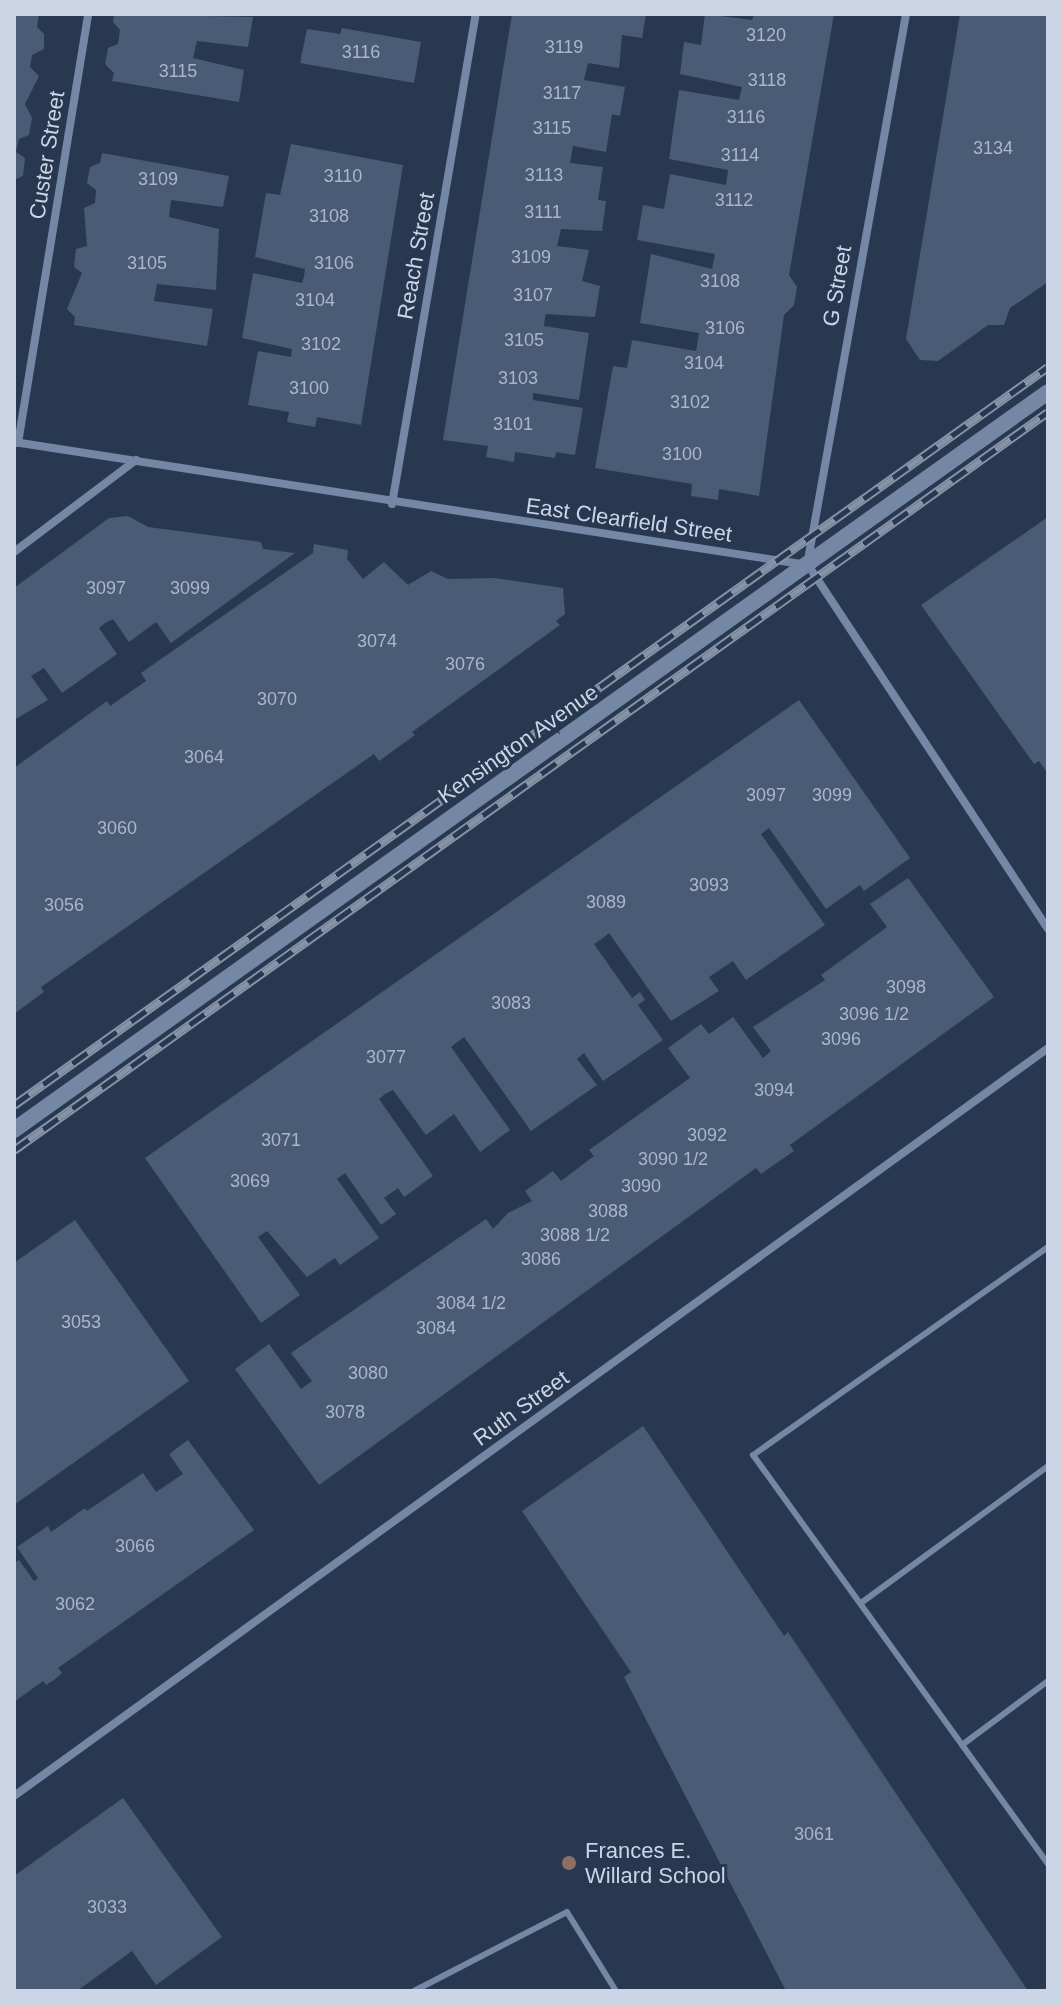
<!DOCTYPE html>
<html>
<head>
<meta charset="utf-8">
<style>
	body { margin:0 }
	#map { position:relative; width:1062px; height:2005px; overflow:hidden; background:#283851; font-family:Arial,sans-serif }
	div>[style] { position:absolute }
	[style*='--x'] { left:calc(var(--x)*1px); top:calc(var(--y)*1px); width:calc(var(--w)*1px); rotate:calc(var(--a)*1deg) }
	.building>* { inset:0; background:#4a5b76 }
	.lane>* { height:6px; margin:-3px; padding:0 3px; transform-origin:3px; border-radius:3px; background:#7487a4 }
	.street>* { height:8px; margin:-4px; padding:0 4px; transform-origin:4px; border-radius:4px; background:#7487a4 }
	.secondary>* { height:16px; margin:-8px; padding:0 8px; transform-origin:8px; border-radius:8px; background:#7487a4 }
	.rail>* { height:9px; margin-top:-4.5px; transform-origin:0; background:repeating-linear-gradient(90deg,#283851 0 18px,#8692a6 0 36px); box-sizing:border-box; border-block:2px solid #8692a6 }
	.dots>* { width:22px; height:22px; translate:-50% -50%; box-sizing:border-box; border:4px solid #283851; border-radius:50% }
	span { translate:-50% -50%; white-space:nowrap; text-align:center; line-height:1.15; -webkit-text-stroke:6px #283851; paint-order:stroke }
	.number-label { font-size:18px; color:#abb6c9 }
	.number-label span { -webkit-text-stroke-width:0 }
	.street-label { font-size:22px; color:#cbd5e5 }
	.poi-label { font-size:22px; color:#cbd5e5 }
	.left { translate:0 -50%; text-align:left }
	.frame { position:absolute; inset:0; border:16px solid #cbd5e5; pointer-events:none }
</style>
</head>
<body>
<div id="map">
	<div class="building">
		<div style="clip-path:polygon(14px 14px,39px 14px,37px 27px,44px 34px,44px 49px,32px 55px,30px 67px,39px 76px,25px 104px,32px 118px,29px 135px,19px 139px,16px 152px,25px 158px,23px 176px,14px 180px)"></div>
		<div style="clip-path:polygon(114px 14px,253px 17px,248px 47px,197px 41px,193px 58px,244px 70px,239px 102px,112px 81px,114px 73px,105px 64px,108px 48px,118px 44px,120px 30px,113px 22px)"></div>
		<div style="clip-path:polygon(512px 14px,646px 14px,642px 38px,622px 35px,619px 68px,588px 63px,584px 80px,625px 87px,620px 116px,612px 114px,606px 152px,573px 146px,570px 163px,603px 167px,598px 200px,606px 201px,602px 231px,561px 229px,557px 246px,589px 250px,582px 281px,600px 286px,595px 317px,546px 314px,545px 318px,544px 326px,589px 333px,579px 400px,533px 393px,533px 400px,583px 408px,575px 455px,556px 452px,555px 458px,515px 452px,514px 462px,486px 457px,488px 446px,443px 440px)"></div>
		<div style="clip-path:polygon(705px 14px,752px 20px,754px 14px,834px 14px,789px 275px,797px 287px,794px 305px,784px 315px,759px 496px,719px 489px,718px 500px,691px 496px,692px 484px,595px 468px,613px 366px,627px 368px,632px 340px,696px 351px,699px 333px,640px 323px,651px 254px,712px 269px,715px 254px,637px 240px,643px 205px,664px 209px,670px 174px,726px 185px,728px 170px,669px 159px,679px 90px,739px 100px,742px 87px,680px 74px,684px 42px,701px 45px)"></div>
		<div style="clip-path:polygon(960px 14px,1048px 14px,1048px 282px,1010px 308px,1004px 325px,988px 325px,938px 361px,920px 360px,906px 339px)"></div>
		<div style="clip-path:polygon(342px 28px,421px 42px,414px 83px,300px 63px,307px 29px,340px 34px)"></div>
		<div style="clip-path:polygon(291px 144px,403px 165px,361px 425px,317px 417px,315px 427px,287px 422px,289px 412px,248px 405px,258px 351px,291px 357px,292px 349px,242px 338px,253px 273px,302px 283px,304px 276px,305px 269px,255px 257px,266px 193px,280px 195px)"></div>
		<div style="clip-path:polygon(102px 153px,229px 176px,223px 207px,171px 200px,169px 217px,219px 229px,216px 290px,157px 284px,154px 301px,213px 309px,207px 346px,74px 325px,75px 317px,67px 309px,82px 273px,74px 267px,76px 249px,87px 246px,84px 208px,95px 203px,96px 190px,87px 183px,90px 167px,100px 163px)"></div>
		<div style="clip-path:polygon(128px 516px,148px 527px,261px 542px,263px 549px,295px 553px,171px 643px,156px 622px,129px 642px,113px 619px,105px 623px,99px 628px,117px 654px,62px 693px,44px 668px,31px 676px,48px 700px,14px 720px,14px 588px,109px 518px)"></div>
		<div style="clip-path:polygon(1048px 517px,1048px 774px,1039px 761px,1034px 764px,921px 605px)"></div>
		<div style="clip-path:polygon(314px 544px,348px 550px,347px 559px,363px 579px,384px 562px,408px 585px,431px 571px,448px 579px,494px 578px,563px 588px,565px 614px,556px 621px,560px 625px,412px 732px,415px 735px,379px 761px,374px 754px,41px 987px,44px 992px,14px 1014px,14px 768px,107px 701px,110px 706px,146px 681px,141px 673px,313px 553px)"></div>
		<div style="clip-path:polygon(799px 700px,910px 858px,864px 891px,860px 885px,826px 909px,769px 828px,761px 834px,825px 925px,746px 980px,733px 961px,709px 977px,719px 991px,671px 1021px,609px 933px,603px 938px,594px 944px,632px 998px,640px 992px,645px 1000px,638px 1005px,663px 1040px,603px 1081px,584px 1053px,577px 1059px,597px 1085px,531px 1131px,464px 1037px,451px 1047px,510px 1130px,480px 1152px,454px 1114px,426px 1135px,393px 1090px,385px 1094px,379px 1099px,433px 1176px,404px 1197px,398px 1188px,384px 1198px,396px 1214px,381px 1225px,345px 1173px,337px 1179px,379px 1238px,340px 1265px,335px 1258px,307px 1277px,267px 1231px,258px 1237px,300px 1295px,261px 1323px,145px 1158px)"></div>
		<div style="clip-path:polygon(908px 878px,994px 997px,790px 1145px,794px 1151px,761px 1174px,756px 1168px,319px 1485px,235px 1369px,269px 1344px,301px 1389px,312px 1381px,291px 1353px,486px 1219px,493px 1229px,508px 1213px,532px 1201px,525px 1191px,553px 1171px,561px 1181px,594px 1156px,589px 1150px,690px 1078px,668px 1048px,701px 1024px,709px 1034px,733px 1017px,763px 1058px,771px 1051px,753px 1027px,825px 980px,821px 975px,887px 927px,870px 904px)"></div>
		<div style="clip-path:polygon(75px 1220px,189px 1381px,14px 1505px,14px 1263px)"></div>
		<div style="clip-path:polygon(643px 1426px,784px 1636px,788px 1632px,1028px 1991px,786px 1991px,624px 1677px,631px 1672px,522px 1511px)"></div>
		<div style="clip-path:polygon(188px 1440px,254px 1530px,58px 1668px,62px 1673px,54px 1680px,46px 1685px,43px 1681px,14px 1702px,14px 1563px,19px 1560px,34px 1581px,38px 1578px,17px 1547px,48px 1526px,51px 1532px,85px 1508px,87px 1511px,143px 1473px,156px 1492px,183px 1474px,169px 1454px)"></div>
		<div style="clip-path:polygon(123px 1798px,222px 1937px,156px 1985px,132px 1951px,77px 1991px,14px 1991px,14px 1876px)"></div>
	</div>
	<div class="lane">
		<div style="--x:1048;--y:1247;--w:361;--a:144.8"></div>
		<div style="--x:753;--y:1455;--w:504;--a:54.2"></div>
		<div style="--x:861;--y:1603;--w:232;--a:-36.2"></div>
		<div style="--x:962;--y:1745;--w:107;--a:-36.7"></div>
		<div style="--x:414;--y:1991;--w:172;--a:-27.3"></div>
		<div style="--x:567;--y:1912;--w:93;--a:58.2"></div>
	</div>
	<div class="street">
		<div style="--x:14;--y:442;--w:803;--a:8.81"></div>
		<div style="--x:808;--y:565;--w:436;--a:56.6"></div>
		<div style="--x:18;--y:443;--w:435;--a:-80.7"></div>
		<div style="--x:392;--y:504;--w:497;--a:-80.3"></div>
		<div style="--x:14;--y:552;--w:153;--a:-37"></div>
		<div style="--x:808;--y:560;--w:555;--a:-79.82"></div>
		<div style="--x:14;--y:1796;--w:1276;--a:-35.88"></div>
	</div>
	<div class="secondary">
		<div style="--x:14;--y:1130;--w:1270;--a:-35.52"></div>
	</div>
	<div class="rail">
		<div style="--x:14;--y:1105;--w:1270;--a:-35.52"></div>
		<div style="--x:14;--y:1150;--w:1270;--a:-35.52"></div>
	</div>
	<div class="dots">
		<div style="left:569px;top:1863px;background:#8d6e63"></div>
	</div>
	<div class="number-label">
		<span style="left:766px;top:35px">3120</span>
		<span style="left:564px;top:47px">3119</span>
		<span style="left:361px;top:52px">3116</span>
		<span style="left:178px;top:71px">3115</span>
		<span style="left:767px;top:80px">3118</span>
		<span style="left:562px;top:93px">3117</span>
		<span style="left:746px;top:117px">3116</span>
		<span style="left:552px;top:128px">3115</span>
		<span style="left:993px;top:148px">3134</span>
		<span style="left:740px;top:155px">3114</span>
		<span style="left:544px;top:175px">3113</span>
		<span style="left:343px;top:176px">3110</span>
		<span style="left:158px;top:179px">3109</span>
		<span style="left:734px;top:200px">3112</span>
		<span style="left:543px;top:212px">3111</span>
		<span style="left:329px;top:216px">3108</span>
		<span style="left:531px;top:257px">3109</span>
		<span style="left:147px;top:263px">3105</span>
		<span style="left:334px;top:263px">3106</span>
		<span style="left:720px;top:281px">3108</span>
		<span style="left:533px;top:295px">3107</span>
		<span style="left:315px;top:300px">3104</span>
		<span style="left:725px;top:328px">3106</span>
		<span style="left:524px;top:340px">3105</span>
		<span style="left:321px;top:344px">3102</span>
		<span style="left:704px;top:363px">3104</span>
		<span style="left:518px;top:378px">3103</span>
		<span style="left:309px;top:388px">3100</span>
		<span style="left:690px;top:402px">3102</span>
		<span style="left:513px;top:424px">3101</span>
		<span style="left:682px;top:454px">3100</span>
		<span style="left:106px;top:588px">3097</span>
		<span style="left:190px;top:588px">3099</span>
		<span style="left:377px;top:641px">3074</span>
		<span style="left:465px;top:664px">3076</span>
		<span style="left:277px;top:699px">3070</span>
		<span style="left:204px;top:757px">3064</span>
		<span style="left:766px;top:795px">3097</span>
		<span style="left:832px;top:795px">3099</span>
		<span style="left:117px;top:828px">3060</span>
		<span style="left:709px;top:885px">3093</span>
		<span style="left:606px;top:902px">3089</span>
		<span style="left:64px;top:905px">3056</span>
		<span style="left:906px;top:987px">3098</span>
		<span style="left:511px;top:1003px">3083</span>
		<span style="left:874px;top:1014px">3096 1/2</span>
		<span style="left:841px;top:1039px">3096</span>
		<span style="left:386px;top:1057px">3077</span>
		<span style="left:774px;top:1090px">3094</span>
		<span style="left:707px;top:1135px">3092</span>
		<span style="left:281px;top:1140px">3071</span>
		<span style="left:673px;top:1159px">3090 1/2</span>
		<span style="left:250px;top:1181px">3069</span>
		<span style="left:641px;top:1186px">3090</span>
		<span style="left:608px;top:1211px">3088</span>
		<span style="left:575px;top:1235px">3088 1/2</span>
		<span style="left:541px;top:1259px">3086</span>
		<span style="left:471px;top:1303px">3084 1/2</span>
		<span style="left:81px;top:1322px">3053</span>
		<span style="left:436px;top:1328px">3084</span>
		<span style="left:368px;top:1373px">3080</span>
		<span style="left:345px;top:1412px">3078</span>
		<span style="left:135px;top:1546px">3066</span>
		<span style="left:75px;top:1604px">3062</span>
		<span style="left:814px;top:1834px">3061</span>
		<span style="left:107px;top:1907px">3033</span>
	</div>
	<div class="street-label">
		<span style="left:47px;top:155px;rotate:-81deg">Custer Street</span>
		<span style="left:416px;top:256px;rotate:-80deg">Reach Street</span>
		<span style="left:837px;top:286px;rotate:-80deg">G Street</span>
		<span style="left:629px;top:520px;rotate:8deg">East Clearfield Street</span>
		<span style="left:518px;top:744px;rotate:-35deg">Kensington Avenue</span>
		<span style="left:521px;top:1408px;rotate:-36deg">Ruth Street</span>
	</div>
	<div class="poi-label">
		<span class="left" style="left:585px;top:1863px">Frances E.<br>Willard School</span>
	</div>
	<div class="frame"></div>
</div>
</body>
</html>
